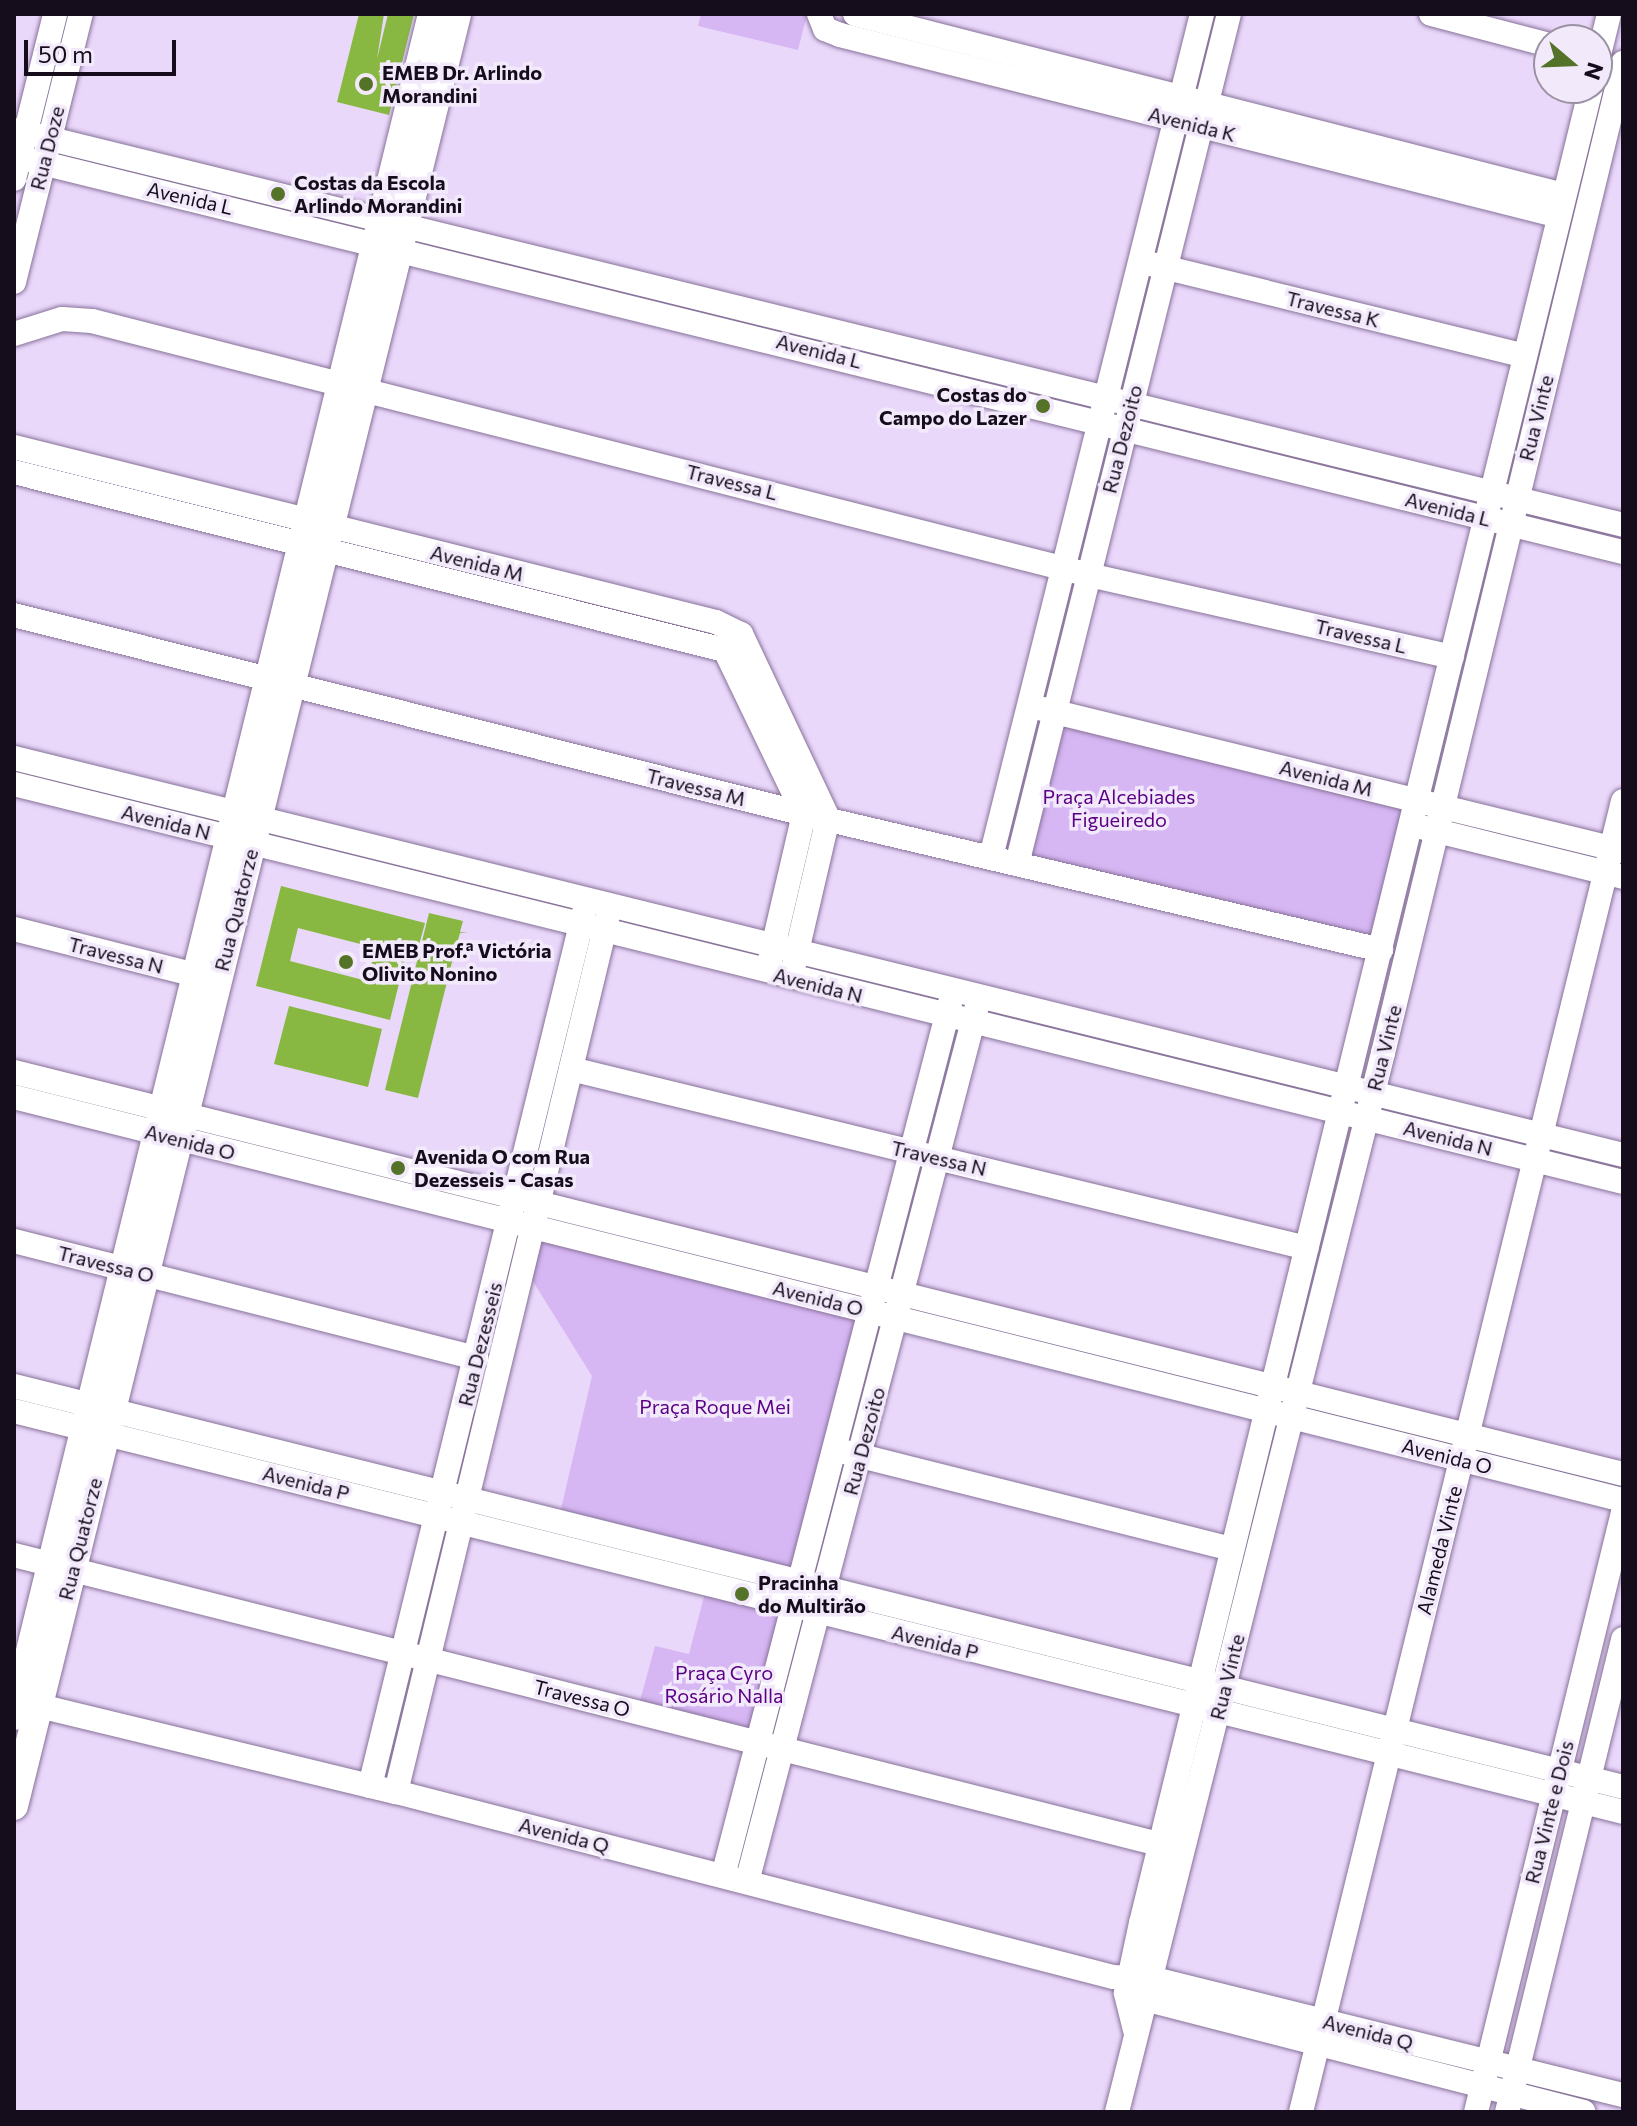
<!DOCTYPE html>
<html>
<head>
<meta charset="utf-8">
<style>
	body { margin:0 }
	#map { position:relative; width:1637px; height:2126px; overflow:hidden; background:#ead8fb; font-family:Commissioner,sans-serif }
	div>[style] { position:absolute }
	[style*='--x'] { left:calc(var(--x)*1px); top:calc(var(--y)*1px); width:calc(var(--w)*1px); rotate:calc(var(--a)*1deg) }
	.green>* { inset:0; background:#d6b6f3 }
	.building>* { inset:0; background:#88b842 }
	.roads { filter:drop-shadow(0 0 2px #877299) drop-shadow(0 0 2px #877299) }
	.minor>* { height:24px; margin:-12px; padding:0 12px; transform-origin:12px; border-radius:12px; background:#fff }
	.tertiary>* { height:28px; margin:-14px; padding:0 14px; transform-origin:14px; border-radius:14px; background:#fff }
	.dots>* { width:22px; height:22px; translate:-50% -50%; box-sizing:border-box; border:4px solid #f2e9fb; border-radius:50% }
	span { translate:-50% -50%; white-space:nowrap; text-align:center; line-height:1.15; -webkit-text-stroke:7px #f2e9fb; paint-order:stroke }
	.poi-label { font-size:20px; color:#160d1c; font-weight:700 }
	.left { translate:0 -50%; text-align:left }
	.right { translate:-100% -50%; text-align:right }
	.street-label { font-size:20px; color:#160d1c }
	.park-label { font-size:20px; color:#5a0085 }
	.frame { position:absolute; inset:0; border:16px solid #160d1c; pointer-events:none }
	.north { position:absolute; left:1533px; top:24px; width:80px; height:80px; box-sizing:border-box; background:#f2e9fb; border:2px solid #9a91a2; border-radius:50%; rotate:109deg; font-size:22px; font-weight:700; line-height:32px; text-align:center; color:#160d1c }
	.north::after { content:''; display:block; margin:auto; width:28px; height:36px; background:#547328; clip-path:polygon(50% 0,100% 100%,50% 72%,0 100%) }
	.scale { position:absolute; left:24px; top:40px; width:152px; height:36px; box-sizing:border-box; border:4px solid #160d1c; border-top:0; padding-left:10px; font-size:24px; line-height:28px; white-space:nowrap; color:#160d1c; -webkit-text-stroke:6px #f2e9fb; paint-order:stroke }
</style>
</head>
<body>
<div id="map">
	<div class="green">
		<div style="clip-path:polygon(701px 14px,807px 14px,798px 50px,698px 26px)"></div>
		<div style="clip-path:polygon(1056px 713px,1417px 801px,1380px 950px,1017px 864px)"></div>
		<div style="clip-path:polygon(532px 1227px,871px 1312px,800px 1582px,558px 1522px,592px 1376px,524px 1267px)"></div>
		<div style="clip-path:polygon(707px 1585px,794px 1607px,758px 1743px,637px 1712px,655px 1646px,689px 1654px)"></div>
	</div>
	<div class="building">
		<div style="clip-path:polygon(359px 14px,384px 14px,377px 59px,388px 14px,414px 14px,389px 115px,337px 102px)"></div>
		<div style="clip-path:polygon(evenodd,281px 886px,425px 923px,418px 949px,408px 947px,390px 1020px,256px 986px,281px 886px,298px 928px,376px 948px,367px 981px,290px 961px,298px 928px)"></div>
		<div style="clip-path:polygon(429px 913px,463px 921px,460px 932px,468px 933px,460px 933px,458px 940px,466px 943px,460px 946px,457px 942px,418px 1098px,385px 1090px)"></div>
		<div style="clip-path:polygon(289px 1006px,382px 1029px,368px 1087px,274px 1064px)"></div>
	</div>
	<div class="roads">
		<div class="minor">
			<div style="--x:819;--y:14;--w:16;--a:68"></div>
			<div style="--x:825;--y:29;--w:16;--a:22"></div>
			<div style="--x:840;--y:35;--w:741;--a:14.13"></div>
			<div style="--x:855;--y:14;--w:732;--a:14.32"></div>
			<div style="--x:1431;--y:14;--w:122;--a:14.7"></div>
			<div style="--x:1597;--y:63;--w:50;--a:-76.2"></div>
			<div style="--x:14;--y:130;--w:1657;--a:13.79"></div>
			<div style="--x:14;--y:156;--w:1657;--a:13.83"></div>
			<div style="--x:14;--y:179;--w:170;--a:-76"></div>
			<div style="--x:1151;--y:264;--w:385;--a:13.8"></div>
			<div style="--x:14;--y:282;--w:276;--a:-76"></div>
			<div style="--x:14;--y:334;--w:50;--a:-17.4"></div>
			<div style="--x:62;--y:319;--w:30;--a:4"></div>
			<div style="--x:92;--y:321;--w:1029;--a:14.29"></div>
			<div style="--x:1089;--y:575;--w:372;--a:12.7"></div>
			<div style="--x:14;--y:447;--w:723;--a:14"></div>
			<div style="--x:716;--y:622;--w:28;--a:26"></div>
			<div style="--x:741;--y:634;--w:204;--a:64.7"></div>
			<div style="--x:828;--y:818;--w:154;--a:103.1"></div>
			<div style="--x:14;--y:472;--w:733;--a:14.06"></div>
			<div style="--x:725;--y:650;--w:182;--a:64.3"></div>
			<div style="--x:804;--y:814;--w:154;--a:103.1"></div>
			<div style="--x:14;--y:615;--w:815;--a:14.14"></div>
			<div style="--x:804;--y:814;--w:593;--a:13.26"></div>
			<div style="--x:1043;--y:709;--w:597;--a:13.76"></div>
			<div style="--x:14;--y:758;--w:1657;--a:13.86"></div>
			<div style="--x:14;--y:784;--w:1657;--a:13.89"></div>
			<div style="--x:1421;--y:827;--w:208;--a:13.9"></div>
			<div style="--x:991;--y:857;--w:869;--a:-75.95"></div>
			<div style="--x:1017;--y:864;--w:876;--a:-76"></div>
			<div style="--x:14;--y:929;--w:204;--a:14.2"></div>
			<div style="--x:571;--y:1069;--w:757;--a:13.67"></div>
			<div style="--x:14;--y:1072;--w:1658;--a:14.03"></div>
			<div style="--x:14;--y:1097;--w:1659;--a:14.06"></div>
			<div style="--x:14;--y:1241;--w:477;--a:14.2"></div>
			<div style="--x:14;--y:1386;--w:1658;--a:13.99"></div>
			<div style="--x:14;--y:1411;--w:1658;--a:13.99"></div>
			<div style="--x:845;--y:1452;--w:397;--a:14.1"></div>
			<div style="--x:14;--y:1555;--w:1181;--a:14.17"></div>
			<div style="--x:23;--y:1702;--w:384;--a:13.6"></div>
			<div style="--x:396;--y:1792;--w:740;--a:14.47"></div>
			<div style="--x:1113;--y:1977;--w:41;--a:2.8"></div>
			<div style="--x:1154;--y:1979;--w:483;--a:13.9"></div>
			<div style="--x:370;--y:1786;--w:900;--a:-76.24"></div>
			<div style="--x:396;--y:1792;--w:898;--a:-76.41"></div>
			<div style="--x:723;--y:1876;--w:902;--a:-75.42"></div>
			<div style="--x:747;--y:1882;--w:902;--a:-75.29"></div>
			<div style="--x:1136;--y:1997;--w:462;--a:14.4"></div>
			<div style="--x:1135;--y:2030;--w:38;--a:-104"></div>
			<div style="--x:1126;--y:1993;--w:72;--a:-77.9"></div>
			<div style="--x:1141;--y:1923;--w:1889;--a:-76.22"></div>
			<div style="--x:1117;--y:2112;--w:1092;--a:-75.9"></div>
			<div style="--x:1383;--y:1053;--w:1019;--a:-76.37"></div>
			<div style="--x:1301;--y:2112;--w:1350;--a:-76.2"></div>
			<div style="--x:1476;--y:2112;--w:618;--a:-76.23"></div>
			<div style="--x:1507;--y:2112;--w:487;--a:-76.2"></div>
		</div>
		<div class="tertiary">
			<div style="--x:14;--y:1716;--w:1753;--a:-76.2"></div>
			<div style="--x:14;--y:1806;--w:1846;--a:-76.11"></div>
		</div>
	</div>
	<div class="dots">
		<div style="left:366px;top:84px;background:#547328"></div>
		<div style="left:278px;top:194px;background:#547328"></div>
		<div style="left:1043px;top:406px;background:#547328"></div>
		<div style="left:346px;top:962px;background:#547328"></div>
		<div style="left:398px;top:1168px;background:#547328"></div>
		<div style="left:742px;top:1594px;background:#547328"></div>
	</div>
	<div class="poi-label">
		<span class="left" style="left:382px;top:84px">EMEB Dr. Arlindo<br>Morandini</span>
		<span class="left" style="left:294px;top:194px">Costas da Escola<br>Arlindo Morandini</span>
		<span class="right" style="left:1027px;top:406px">Costas do<br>Campo do Lazer</span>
		<span class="left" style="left:362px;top:962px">EMEB Prof.ª Victória<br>Olivito Nonino</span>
		<span class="left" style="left:414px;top:1168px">Avenida O com Rua<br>Dezesseis - Casas</span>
		<span class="left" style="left:758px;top:1594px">Pracinha<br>do Multirão</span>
	</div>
	<div class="street-label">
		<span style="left:1192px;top:124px;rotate:14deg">Avenida K</span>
		<span style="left:47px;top:148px;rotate:-76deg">Rua Doze</span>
		<span style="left:190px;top:198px;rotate:13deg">Avenida L</span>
		<span style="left:1333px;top:309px;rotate:14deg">Travessa K</span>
		<span style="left:819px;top:351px;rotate:14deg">Avenida L</span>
		<span style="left:1536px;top:418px;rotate:-76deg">Rua Vinte</span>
		<span style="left:1122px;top:439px;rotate:-76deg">Rua Dezoito</span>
		<span style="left:732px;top:482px;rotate:14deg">Travessa L</span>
		<span style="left:1448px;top:509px;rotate:14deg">Avenida L</span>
		<span style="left:477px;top:563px;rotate:14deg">Avenida M</span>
		<span style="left:1361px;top:636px;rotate:13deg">Travessa L</span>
		<span style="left:1326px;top:778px;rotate:14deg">Avenida M</span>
		<span style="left:696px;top:787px;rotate:14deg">Travessa M</span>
		<span style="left:166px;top:822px;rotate:14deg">Avenida N</span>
		<span style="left:236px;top:910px;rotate:-76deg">Rua Quatorze</span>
		<span style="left:116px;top:955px;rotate:14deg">Travessa N</span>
		<span style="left:818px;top:985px;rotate:14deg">Avenida N</span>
		<span style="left:1384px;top:1048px;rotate:-76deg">Rua Vinte</span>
		<span style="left:1448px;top:1138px;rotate:14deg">Avenida N</span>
		<span style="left:190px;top:1142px;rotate:14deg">Avenida O</span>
		<span style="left:939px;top:1158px;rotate:13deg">Travessa N</span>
		<span style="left:106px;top:1264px;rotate:14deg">Travessa O</span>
		<span style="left:818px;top:1298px;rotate:14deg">Avenida O</span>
		<span style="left:480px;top:1344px;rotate:-76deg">Rua Dezesseis</span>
		<span style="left:864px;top:1441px;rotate:-75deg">Rua Dezoito</span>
		<span style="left:1447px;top:1456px;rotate:14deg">Avenida O</span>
		<span style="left:306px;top:1483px;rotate:14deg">Avenida P</span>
		<span style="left:80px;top:1539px;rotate:-76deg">Rua Quatorze</span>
		<span style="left:1439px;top:1550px;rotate:-76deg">Alameda Vinte</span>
		<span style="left:935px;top:1642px;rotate:14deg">Avenida P</span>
		<span style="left:1227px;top:1677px;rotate:-76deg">Rua Vinte</span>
		<span style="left:582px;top:1698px;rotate:14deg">Travessa O</span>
		<span style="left:1549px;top:1812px;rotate:-76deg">Rua Vinte e Dois</span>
		<span style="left:564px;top:1835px;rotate:14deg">Avenida Q</span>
		<span style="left:1368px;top:2032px;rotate:14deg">Avenida Q</span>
	</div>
	<div class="park-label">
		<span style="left:1119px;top:808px">Praça Alcebiades<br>Figueiredo</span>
		<span style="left:715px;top:1406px">Praça Roque Mei</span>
		<span style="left:724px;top:1684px">Praça Cyro<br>Rosário Nalla</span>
	</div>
	<div class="frame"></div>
	<div class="north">N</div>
	<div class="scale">50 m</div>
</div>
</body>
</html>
